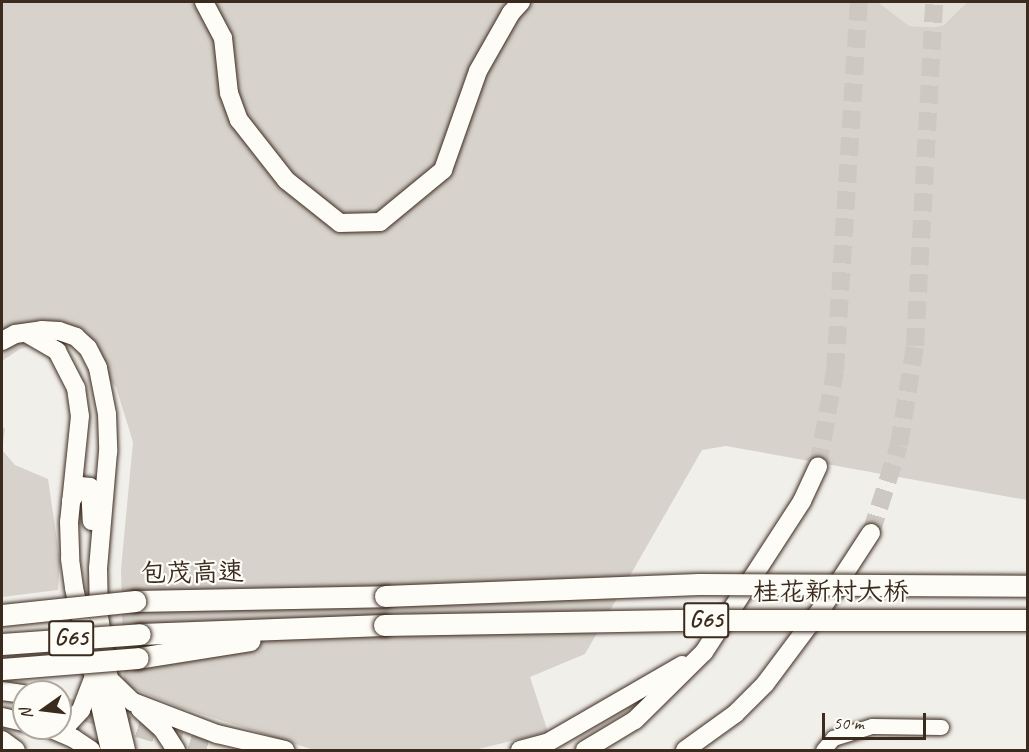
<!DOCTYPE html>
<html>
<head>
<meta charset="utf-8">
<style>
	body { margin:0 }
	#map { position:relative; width:1029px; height:752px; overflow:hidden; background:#f1efea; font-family:Caveat,"LXGW WenKai TC",sans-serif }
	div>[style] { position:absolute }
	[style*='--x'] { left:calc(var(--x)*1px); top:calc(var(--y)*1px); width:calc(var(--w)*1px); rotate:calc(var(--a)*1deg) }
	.built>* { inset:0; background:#e3e0da }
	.green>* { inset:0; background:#d7d2cc }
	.major-tunnel>* { height:18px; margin-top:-9px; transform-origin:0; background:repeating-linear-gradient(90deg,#cdc8c1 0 18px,transparent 0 27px) }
	.roads { filter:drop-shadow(0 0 2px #3b2a1e) drop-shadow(0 0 2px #3b2a1e) }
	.minor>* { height:15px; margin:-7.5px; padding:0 7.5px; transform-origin:7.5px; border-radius:7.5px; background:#fdfcf7 }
	.major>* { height:18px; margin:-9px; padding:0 9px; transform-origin:9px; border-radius:9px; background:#fdfcf7 }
	.highway>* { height:21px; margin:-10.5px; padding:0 10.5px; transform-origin:10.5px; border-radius:10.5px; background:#fdfcf7 }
	.bridges { filter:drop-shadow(0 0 2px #3b2a1e) drop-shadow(0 0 2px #3b2a1e) }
	.highway-bridge>* { height:21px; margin:-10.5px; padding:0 10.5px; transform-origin:10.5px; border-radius:10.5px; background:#fdfcf7 }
	span { translate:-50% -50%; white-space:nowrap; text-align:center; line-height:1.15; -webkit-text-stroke:4.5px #fdfcf7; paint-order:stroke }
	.shield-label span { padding:2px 4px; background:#fdfcf7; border:2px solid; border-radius:4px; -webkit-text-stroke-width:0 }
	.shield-label { font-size:24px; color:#3b2a1e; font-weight:700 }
	.street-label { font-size:26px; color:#3b2a1e }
	.frame { position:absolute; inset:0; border:3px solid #3b2a1e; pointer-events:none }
	.north { position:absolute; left:12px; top:680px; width:60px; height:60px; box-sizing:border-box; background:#fdfcf7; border:2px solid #afa8a0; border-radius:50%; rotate:256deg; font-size:16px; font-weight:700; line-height:24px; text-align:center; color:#3b2a1e }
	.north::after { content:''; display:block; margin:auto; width:21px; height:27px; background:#3b2a1e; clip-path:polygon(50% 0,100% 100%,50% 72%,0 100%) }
	.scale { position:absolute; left:822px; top:713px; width:104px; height:27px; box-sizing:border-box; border:3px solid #3b2a1e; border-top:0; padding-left:8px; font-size:18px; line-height:21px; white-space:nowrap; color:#3b2a1e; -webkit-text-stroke:4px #fdfcf7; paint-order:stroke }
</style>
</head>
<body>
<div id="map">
	<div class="built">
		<div style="clip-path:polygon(878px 2px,967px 2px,944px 25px,934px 27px,909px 26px)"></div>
	</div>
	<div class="green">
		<div style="clip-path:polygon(2px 2px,878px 2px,909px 26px,934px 27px,944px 25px,967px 2px,1027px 2px,1027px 500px,726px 446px,702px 450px,585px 654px,530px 677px,548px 732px,475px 750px,314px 750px,179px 707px,124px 685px,121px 569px,133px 442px,116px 387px,78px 345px,68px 343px,31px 346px,20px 349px,2px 361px)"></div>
		<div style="clip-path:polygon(2px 427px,5px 429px,2px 450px,15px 465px,48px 479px,60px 561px,58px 590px,2px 597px)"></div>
	</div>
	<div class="major-tunnel">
		<div style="--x:818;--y:466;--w:97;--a:-79.9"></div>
		<div style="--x:835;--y:371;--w:370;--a:-86.3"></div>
		<div style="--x:871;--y:533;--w:92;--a:-72.3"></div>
		<div style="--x:899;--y:445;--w:100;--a:-80.8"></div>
		<div style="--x:915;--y:346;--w:345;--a:-86.8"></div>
		<div style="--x:60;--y:705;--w:158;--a:16.6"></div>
	</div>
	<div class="roads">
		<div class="minor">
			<div style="--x:823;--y:750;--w:16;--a:-50"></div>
			<div style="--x:833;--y:738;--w:41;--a:-17.1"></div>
			<div style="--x:872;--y:726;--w:69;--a:0.8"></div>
		</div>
		<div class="major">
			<div style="--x:204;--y:2;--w:41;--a:62.2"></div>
			<div style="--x:223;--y:38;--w:55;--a:83.8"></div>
			<div style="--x:229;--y:93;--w:29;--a:70"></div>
			<div style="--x:239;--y:120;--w:76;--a:51.9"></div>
			<div style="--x:286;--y:180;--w:69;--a:38.5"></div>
			<div style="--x:340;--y:223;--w:40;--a:-1.4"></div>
			<div style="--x:380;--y:222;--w:82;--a:-39.5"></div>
			<div style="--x:443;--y:170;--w:105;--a:-70.5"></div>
			<div style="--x:478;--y:71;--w:67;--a:-60.4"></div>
			<div style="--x:511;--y:13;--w:15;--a:-48"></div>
			<div style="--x:26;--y:333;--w:36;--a:30"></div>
			<div style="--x:57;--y:351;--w:42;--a:62.8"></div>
			<div style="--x:76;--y:388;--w:28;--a:82"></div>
			<div style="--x:80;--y:416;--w:107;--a:95.9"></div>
			<div style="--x:69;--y:522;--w:37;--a:88"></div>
			<div style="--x:70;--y:559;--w:29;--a:82"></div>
			<div style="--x:74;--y:588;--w:166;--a:77.5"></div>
			<div style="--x:2;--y:341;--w:15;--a:-28"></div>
			<div style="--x:15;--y:334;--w:27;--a:-8"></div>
			<div style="--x:42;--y:330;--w:17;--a:3"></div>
			<div style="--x:59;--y:331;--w:18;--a:19"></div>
			<div style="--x:76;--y:337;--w:16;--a:43"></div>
			<div style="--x:88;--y:348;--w:22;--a:63"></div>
			<div style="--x:98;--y:368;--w:47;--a:78.9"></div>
			<div style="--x:107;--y:414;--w:38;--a:88"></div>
			<div style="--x:108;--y:452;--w:116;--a:94.9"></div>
			<div style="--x:98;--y:568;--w:48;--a:88.8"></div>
			<div style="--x:99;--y:616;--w:64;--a:81"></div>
			<div style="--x:109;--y:679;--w:73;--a:76.5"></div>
			<div style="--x:71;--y:501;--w:17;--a:-59"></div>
			<div style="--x:80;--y:486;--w:10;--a:6"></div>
			<div style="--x:90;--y:487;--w:34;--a:87"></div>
			<div style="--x:109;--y:679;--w:33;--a:44"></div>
			<div style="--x:133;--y:702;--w:90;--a:20.9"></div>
			<div style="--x:217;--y:734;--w:70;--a:13.2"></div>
			<div style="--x:2;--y:691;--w:22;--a:8"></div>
			<div style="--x:140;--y:709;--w:31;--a:42"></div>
			<div style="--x:163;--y:730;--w:24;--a:57"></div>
			<div style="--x:2;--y:717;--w:23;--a:13"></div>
			<div style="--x:60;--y:725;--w:9;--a:-13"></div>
			<div style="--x:69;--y:723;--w:18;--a:-47"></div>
			<div style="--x:81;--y:710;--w:34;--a:-69"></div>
			<div style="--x:49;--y:728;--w:26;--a:23"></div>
			<div style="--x:73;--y:738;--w:22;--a:34"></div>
			<div style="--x:2;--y:740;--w:17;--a:36"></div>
			<div style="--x:520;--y:750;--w:28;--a:-15"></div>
			<div style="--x:547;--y:743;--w:156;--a:-30"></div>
			<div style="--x:585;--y:750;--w:58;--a:-31"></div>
			<div style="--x:635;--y:720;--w:97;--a:-44.6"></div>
			<div style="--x:704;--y:652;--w:180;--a:-57"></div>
			<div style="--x:802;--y:501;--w:38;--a:-65"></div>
			<div style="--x:685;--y:750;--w:62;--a:-35.8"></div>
			<div style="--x:735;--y:714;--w:42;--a:-45"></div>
			<div style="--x:765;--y:684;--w:99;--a:-53.2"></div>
			<div style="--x:824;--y:605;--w:86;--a:-56.9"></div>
		</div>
		<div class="highway">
			<div style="--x:135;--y:601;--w:250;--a:-1.1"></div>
			<div style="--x:140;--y:634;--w:244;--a:-2.1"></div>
			<div style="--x:138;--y:658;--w:113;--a:-9.1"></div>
		</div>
	</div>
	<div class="bridges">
		<div class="highway-bridge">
			<div style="--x:385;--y:596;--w:314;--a:-2.2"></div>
			<div style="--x:699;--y:584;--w:329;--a:0.3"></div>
			<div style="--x:2;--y:615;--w:134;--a:-6"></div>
			<div style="--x:384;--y:625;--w:293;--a:-1"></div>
			<div style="--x:677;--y:620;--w:351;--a:0"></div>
			<div style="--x:2;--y:644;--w:138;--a:-4.1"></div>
			<div style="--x:2;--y:669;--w:136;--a:-4.6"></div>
		</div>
	</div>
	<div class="shield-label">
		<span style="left:706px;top:620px">G65</span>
		<span style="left:71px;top:638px">G65</span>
	</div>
	<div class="street-label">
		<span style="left:192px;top:573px;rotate:-1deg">包茂高速</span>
		<span style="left:831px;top:592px">桂花新村大桥</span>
	</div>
	<div class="frame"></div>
	<div class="north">N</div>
	<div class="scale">50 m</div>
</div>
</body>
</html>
